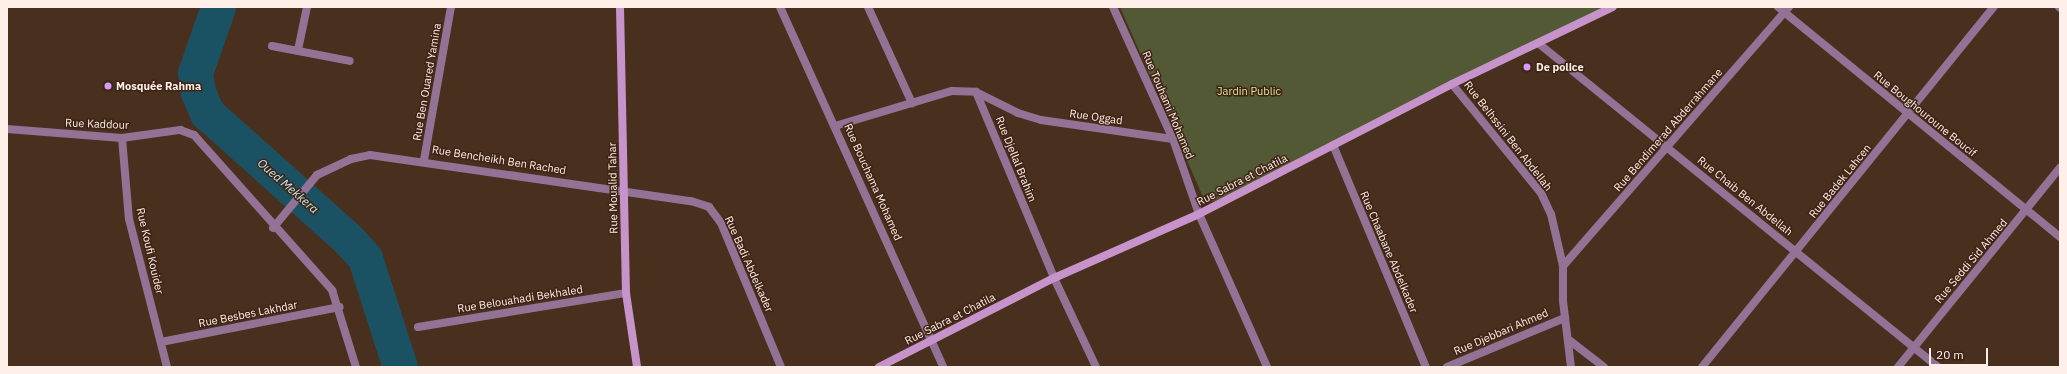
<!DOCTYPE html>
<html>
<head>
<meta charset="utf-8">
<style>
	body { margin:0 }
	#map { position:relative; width:2067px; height:374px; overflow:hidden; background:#492f1e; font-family:"IBM Plex Sans",sans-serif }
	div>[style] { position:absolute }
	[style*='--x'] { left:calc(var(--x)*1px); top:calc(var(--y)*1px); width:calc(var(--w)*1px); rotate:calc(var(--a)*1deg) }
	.green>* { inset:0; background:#535934 }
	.river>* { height:35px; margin:-17.5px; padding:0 17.5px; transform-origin:17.5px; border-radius:17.5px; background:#1b5263 }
	.street>* { height:8px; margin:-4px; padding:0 4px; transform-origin:4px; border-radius:4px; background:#927395 }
	.secondary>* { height:8px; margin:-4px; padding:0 4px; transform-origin:4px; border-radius:4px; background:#c694cb }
	.dots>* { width:11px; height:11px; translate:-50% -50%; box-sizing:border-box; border:2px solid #3f2415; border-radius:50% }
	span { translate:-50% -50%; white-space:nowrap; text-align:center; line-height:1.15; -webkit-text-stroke:3px #3f2415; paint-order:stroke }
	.poi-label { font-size:11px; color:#fef0e8; font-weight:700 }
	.left { translate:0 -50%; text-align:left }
	.street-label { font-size:11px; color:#fef0e8 }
	.park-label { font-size:11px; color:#d8e793 }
	.water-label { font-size:12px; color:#c2e7f6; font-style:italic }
	.frame { position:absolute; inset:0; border:8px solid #fef0e8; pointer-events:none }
	.scale { position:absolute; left:1929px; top:348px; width:59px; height:18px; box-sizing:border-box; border:2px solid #fef0e8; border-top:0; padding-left:5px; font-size:12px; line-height:14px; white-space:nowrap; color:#fef0e8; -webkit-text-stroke:3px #3f2415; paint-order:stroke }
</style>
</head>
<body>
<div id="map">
	<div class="green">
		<div style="clip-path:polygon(1120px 7px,1620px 7px,1213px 202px,1203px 197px)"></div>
	</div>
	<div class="river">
		<div style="--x:218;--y:7;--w:70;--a:109.2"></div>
		<div style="--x:195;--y:73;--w:19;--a:81"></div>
		<div style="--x:198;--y:92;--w:23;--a:67"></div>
		<div style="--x:207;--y:113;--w:189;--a:41.8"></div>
		<div style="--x:348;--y:239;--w:25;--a:48"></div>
		<div style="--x:365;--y:258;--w:114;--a:72.2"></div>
	</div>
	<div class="street">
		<div style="--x:780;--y:7;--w:395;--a:65.6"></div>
		<div style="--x:868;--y:7;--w:106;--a:65.4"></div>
		<div style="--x:1113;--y:7;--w:145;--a:65.6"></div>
		<div style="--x:1173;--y:139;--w:79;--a:70.9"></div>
		<div style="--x:1199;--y:214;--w:167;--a:66"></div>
		<div style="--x:1778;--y:7;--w:364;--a:39.2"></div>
		<div style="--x:2059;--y:7;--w:1;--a:45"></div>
		<div style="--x:1538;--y:43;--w:515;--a:39.01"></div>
		<div style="--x:272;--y:46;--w:79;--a:10.9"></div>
		<div style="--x:298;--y:50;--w:44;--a:-78.2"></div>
		<div style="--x:1452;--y:84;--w:141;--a:50.8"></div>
		<div style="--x:1541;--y:193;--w:23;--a:65"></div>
		<div style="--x:1551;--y:214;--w:53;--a:77"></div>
		<div style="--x:1563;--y:266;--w:35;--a:90"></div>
		<div style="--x:1563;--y:301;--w:66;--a:83.1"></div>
		<div style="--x:976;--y:92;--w:47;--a:26.6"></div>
		<div style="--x:1018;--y:113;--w:24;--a:17"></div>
		<div style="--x:1041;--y:120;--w:133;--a:8.2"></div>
		<div style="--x:835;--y:126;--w:122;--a:-16.7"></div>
		<div style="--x:952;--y:91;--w:24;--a:2"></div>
		<div style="--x:976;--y:92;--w:202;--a:67.2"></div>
		<div style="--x:1054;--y:278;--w:98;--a:64.7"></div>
		<div style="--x:7;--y:129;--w:115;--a:4.5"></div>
		<div style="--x:122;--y:138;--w:59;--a:-7.9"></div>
		<div style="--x:180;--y:130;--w:15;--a:20"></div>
		<div style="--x:194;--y:135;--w:208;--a:48.3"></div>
		<div style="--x:332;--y:290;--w:81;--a:72.7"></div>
		<div style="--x:122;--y:138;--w:81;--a:85.1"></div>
		<div style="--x:129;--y:219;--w:153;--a:75.6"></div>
		<div style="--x:1333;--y:145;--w:241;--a:67.3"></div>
		<div style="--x:424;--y:160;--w:155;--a:-80"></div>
		<div style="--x:273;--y:228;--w:69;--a:-50.3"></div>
		<div style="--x:317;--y:175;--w:38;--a:-25"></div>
		<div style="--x:351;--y:159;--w:19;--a:-12"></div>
		<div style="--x:370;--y:155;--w:324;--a:8.2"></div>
		<div style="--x:691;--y:201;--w:19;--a:18"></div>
		<div style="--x:709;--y:207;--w:20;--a:53"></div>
		<div style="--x:721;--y:223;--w:156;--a:67.4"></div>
		<div style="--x:1563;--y:266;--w:344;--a:-48.9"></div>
		<div style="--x:418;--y:327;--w:211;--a:-9.3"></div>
		<div style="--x:1569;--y:340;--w:44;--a:37.6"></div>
		<div style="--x:161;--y:342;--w:182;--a:-11.1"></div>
		<div style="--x:1447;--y:367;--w:128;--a:-22.6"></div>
		<div style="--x:1702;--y:367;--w:464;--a:-51"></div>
		<div style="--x:1898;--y:367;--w:257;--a:-50.9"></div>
	</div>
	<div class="secondary">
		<div style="--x:620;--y:7;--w:286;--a:88.8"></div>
		<div style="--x:626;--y:293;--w:75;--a:81.5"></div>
		<div style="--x:879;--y:367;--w:196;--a:-27"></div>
		<div style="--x:1054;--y:278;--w:158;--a:-23.8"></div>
		<div style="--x:1199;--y:214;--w:284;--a:-27.2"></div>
		<div style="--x:1452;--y:84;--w:178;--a:-25.6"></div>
	</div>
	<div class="dots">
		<div style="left:1527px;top:67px;background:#d99af7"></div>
		<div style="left:108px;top:86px;background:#d99af7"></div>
	</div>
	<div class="poi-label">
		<span class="left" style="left:1536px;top:67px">De police</span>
		<span class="left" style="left:116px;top:86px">Mosquée Rahma</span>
	</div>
	<div class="street-label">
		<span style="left:427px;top:82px;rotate:-80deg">Rue Ben Ouared Yamina</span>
		<span style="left:1168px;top:105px;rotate:67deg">Rue Touhami Mohamed</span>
		<span style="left:1925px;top:114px;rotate:39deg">Rue Boughouroune Boucif</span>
		<span style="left:1096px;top:117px;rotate:8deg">Rue Oggad</span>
		<span style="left:97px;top:124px;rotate:2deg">Rue Kaddour</span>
		<span style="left:1668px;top:130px;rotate:-49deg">Rue Bendimerad Abderrahmane</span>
		<span style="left:1508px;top:136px;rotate:52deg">Rue Belhssini Ben Abdellah</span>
		<span style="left:1016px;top:159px;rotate:68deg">Rue Djellal Brahim</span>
		<span style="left:499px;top:160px;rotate:9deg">Rue Bencheikh Ben Rached</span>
		<span style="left:1242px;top:180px;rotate:-27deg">Rue Sabra et Chatila</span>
		<span style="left:1840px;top:181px;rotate:-51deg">Rue Badek Lahcen</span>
		<span style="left:873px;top:182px;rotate:66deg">Rue Bouchama Mohamed</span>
		<span style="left:613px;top:188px;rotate:-91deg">Rue Moualid Tahar</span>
		<span style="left:1745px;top:196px;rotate:39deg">Rue Chaib Ben Abdellah</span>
		<span style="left:150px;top:251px;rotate:77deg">Rue Koufi Kouider</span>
		<span style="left:1389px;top:252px;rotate:67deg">Rue Chaabane Abdelkader</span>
		<span style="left:1971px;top:261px;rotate:-50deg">Rue Seddi Sid Ahmed</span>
		<span style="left:749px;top:264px;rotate:66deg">Rue Badi Abdelkader</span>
		<span style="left:520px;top:299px;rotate:-9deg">Rue Belouahadi Bekhaled</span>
		<span style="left:248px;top:314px;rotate:-11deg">Rue Besbes Lakhdar</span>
		<span style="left:950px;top:319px;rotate:-27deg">Rue Sabra et Chatila</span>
		<span style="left:1501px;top:332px;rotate:-23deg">Rue Djebbari Ahmed</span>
	</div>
	<div class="park-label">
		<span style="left:1249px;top:91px">Jardin Public</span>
	</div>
	<div class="water-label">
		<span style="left:288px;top:186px;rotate:41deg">Oued Mekkera</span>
	</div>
	<div class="frame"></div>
	<div class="scale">20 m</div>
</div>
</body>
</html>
